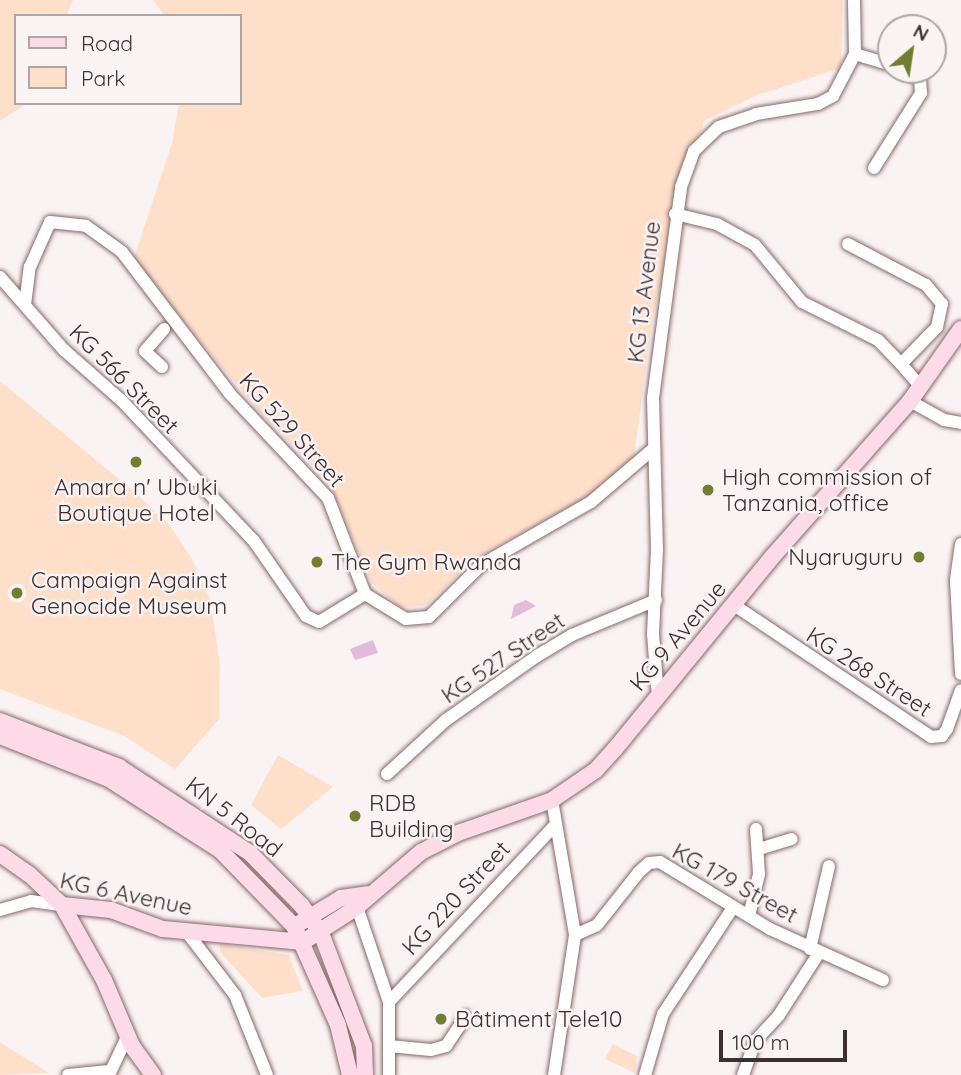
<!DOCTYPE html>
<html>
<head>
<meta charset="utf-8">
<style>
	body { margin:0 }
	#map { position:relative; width:961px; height:1075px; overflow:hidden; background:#faf3f3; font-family:Quicksand,sans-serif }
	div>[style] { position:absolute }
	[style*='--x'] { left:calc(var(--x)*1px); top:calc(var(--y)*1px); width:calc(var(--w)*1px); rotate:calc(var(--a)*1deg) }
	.green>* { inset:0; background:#fedfca }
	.water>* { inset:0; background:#e2bbdb }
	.roads { filter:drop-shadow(0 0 2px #866769) drop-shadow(0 0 2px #866769) }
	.minor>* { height:12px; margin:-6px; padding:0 6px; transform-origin:6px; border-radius:6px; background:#fff }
	.major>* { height:16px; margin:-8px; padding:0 8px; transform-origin:8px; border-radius:8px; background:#fddae8 }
	.dots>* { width:19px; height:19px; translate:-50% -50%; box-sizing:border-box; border:4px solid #faf3f3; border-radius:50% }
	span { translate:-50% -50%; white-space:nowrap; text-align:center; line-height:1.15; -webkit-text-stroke:5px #faf3f3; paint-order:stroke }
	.street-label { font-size:23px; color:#3c2f30 }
	.poi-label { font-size:23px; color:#3c2f30 }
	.left { translate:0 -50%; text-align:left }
	.right { translate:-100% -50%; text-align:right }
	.legend { position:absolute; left:14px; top:14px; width:228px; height:91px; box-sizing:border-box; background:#faf3f3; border:2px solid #aea5a5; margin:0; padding:9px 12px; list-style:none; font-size:21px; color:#3c2f30 }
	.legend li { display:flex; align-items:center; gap:14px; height:35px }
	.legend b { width:35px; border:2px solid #aea5a5 }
	.north { position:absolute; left:877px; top:14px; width:70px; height:70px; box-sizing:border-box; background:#faf3f3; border:2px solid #aea5a5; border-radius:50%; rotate:29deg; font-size:19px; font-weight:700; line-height:28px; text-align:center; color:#3c2f30 }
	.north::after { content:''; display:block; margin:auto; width:24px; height:32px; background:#6f7f2e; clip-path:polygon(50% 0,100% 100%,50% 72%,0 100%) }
	.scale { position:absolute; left:719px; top:1030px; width:128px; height:32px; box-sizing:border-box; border:4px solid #3c2f30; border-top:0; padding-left:9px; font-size:21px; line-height:24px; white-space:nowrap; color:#3c2f30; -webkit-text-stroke:5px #faf3f3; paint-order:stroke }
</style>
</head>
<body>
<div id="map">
	<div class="green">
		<div style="clip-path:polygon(0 0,73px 0,66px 16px,16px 16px,16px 103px,28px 103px,0 121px)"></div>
		<div style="clip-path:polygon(153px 0,843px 0,841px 68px,755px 96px,704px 121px,653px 315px,633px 464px,603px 488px,475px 558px,425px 606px,400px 607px,372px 583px,329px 483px,259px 411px,133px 261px,172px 143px,179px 103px,240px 103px,240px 16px,165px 16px)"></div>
		<div style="clip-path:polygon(0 381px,136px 493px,170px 526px,192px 559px,210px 599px,220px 664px,219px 719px,175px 769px,124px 736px,0 689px)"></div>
		<div style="clip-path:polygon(278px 755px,333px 787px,281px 829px,251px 805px)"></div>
		<div style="clip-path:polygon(220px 944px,289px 955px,303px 991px,262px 998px,220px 952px)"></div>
		<div style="clip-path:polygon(0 1042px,49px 1073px,0 1075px)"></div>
		<div style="clip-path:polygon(613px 1044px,637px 1056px,635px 1073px,605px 1059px)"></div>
	</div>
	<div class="water">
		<div style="clip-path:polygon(526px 600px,536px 606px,511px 619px,514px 605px)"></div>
		<div style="clip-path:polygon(373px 640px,378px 653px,355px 660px,350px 649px)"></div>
	</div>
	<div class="roads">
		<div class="minor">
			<div style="--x:855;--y:54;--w:38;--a:17"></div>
			<div style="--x:874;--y:168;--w:89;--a:-57.9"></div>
			<div style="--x:921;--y:93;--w:14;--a:-94"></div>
			<div style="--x:920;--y:79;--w:18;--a:-151"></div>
			<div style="--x:675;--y:214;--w:43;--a:13.4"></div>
			<div style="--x:717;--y:224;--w:43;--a:28.9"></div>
			<div style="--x:755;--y:245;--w:74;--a:50.5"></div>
			<div style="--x:802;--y:302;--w:85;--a:26.6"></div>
			<div style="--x:878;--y:340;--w:33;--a:46"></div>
			<div style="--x:901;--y:364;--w:52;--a:-45.8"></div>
			<div style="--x:937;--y:327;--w:24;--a:-78"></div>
			<div style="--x:942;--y:304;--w:25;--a:-130"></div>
			<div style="--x:926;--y:285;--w:88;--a:-152.3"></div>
			<div style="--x:0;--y:277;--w:97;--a:48.8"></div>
			<div style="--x:64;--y:350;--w:76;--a:41.3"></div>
			<div style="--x:121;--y:400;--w:194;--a:46.7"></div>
			<div style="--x:254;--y:541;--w:91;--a:55.3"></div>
			<div style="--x:306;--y:616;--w:14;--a:25"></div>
			<div style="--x:319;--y:622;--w:54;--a:-31.3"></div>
			<div style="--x:25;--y:305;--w:38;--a:-83"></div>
			<div style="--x:30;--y:267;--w:49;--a:-66"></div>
			<div style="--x:50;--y:222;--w:36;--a:6"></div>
			<div style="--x:86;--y:226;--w:44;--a:35.8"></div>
			<div style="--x:122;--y:252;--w:178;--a:52.7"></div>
			<div style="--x:230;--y:394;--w:143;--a:46.7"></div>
			<div style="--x:328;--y:498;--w:103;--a:68.9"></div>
			<div style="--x:365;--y:594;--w:48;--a:31.4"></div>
			<div style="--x:406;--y:619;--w:23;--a:-5"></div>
			<div style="--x:429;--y:617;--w:74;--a:-45"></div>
			<div style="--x:481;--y:565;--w:127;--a:-29.8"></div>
			<div style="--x:591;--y:502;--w:82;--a:-40.5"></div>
			<div style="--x:901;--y:364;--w:29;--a:49"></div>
			<div style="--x:162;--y:367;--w:23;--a:-137"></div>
			<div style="--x:145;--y:351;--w:29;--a:-49"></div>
			<div style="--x:910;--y:401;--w:39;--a:29"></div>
			<div style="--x:944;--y:420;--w:17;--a:10"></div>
			<div style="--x:961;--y:544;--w:37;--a:98"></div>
			<div style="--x:956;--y:581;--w:93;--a:86.9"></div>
			<div style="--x:734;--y:605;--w:237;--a:33.8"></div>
			<div style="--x:931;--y:737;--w:11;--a:-5"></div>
			<div style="--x:942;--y:736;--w:9;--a:-54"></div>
			<div style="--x:947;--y:729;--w:41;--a:-70.3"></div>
			<div style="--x:658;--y:696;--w:62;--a:-94.6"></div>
			<div style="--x:653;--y:634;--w:84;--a:-87.3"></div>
			<div style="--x:657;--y:550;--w:152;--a:-91.5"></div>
			<div style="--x:653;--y:398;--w:213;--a:-82.4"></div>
			<div style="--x:681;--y:187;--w:38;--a:-70"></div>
			<div style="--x:694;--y:151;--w:35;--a:-44"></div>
			<div style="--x:719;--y:127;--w:39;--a:-19"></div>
			<div style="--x:756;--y:114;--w:63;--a:-9.2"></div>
			<div style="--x:818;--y:104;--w:17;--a:-28"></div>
			<div style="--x:833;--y:96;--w:47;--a:-62.4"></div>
			<div style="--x:855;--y:54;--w:54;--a:-91.1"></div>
			<div style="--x:387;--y:774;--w:80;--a:-42.5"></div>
			<div style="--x:446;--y:720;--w:111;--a:-35.1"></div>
			<div style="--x:537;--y:656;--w:41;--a:-31"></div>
			<div style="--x:572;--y:635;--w:91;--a:-22.6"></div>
			<div style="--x:552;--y:800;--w:137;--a:80.3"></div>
			<div style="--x:575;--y:935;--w:142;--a:98.5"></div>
			<div style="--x:759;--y:849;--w:34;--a:-17"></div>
			<div style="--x:357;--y:907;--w:100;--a:71.4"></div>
			<div style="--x:389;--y:1002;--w:73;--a:90"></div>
			<div style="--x:0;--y:910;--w:32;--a:-16"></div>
			<div style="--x:31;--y:901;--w:30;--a:8"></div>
			<div style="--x:749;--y:916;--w:43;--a:-76.6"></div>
			<div style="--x:759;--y:874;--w:45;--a:-93.8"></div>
			<div style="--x:186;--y:931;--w:81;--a:52.6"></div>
			<div style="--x:235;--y:995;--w:86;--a:68.2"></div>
			<div style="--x:575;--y:935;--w:24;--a:-24"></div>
			<div style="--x:597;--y:925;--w:68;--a:-51.6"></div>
			<div style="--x:639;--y:872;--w:13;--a:-42"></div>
			<div style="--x:649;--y:863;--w:11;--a:-5"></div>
			<div style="--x:660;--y:862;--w:129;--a:31.3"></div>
			<div style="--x:770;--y:929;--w:124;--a:24.3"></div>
			<div style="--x:810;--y:949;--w:85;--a:-77.1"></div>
			<div style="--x:389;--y:1002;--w:243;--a:-46.8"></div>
			<div style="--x:389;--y:1046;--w:42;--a:5.4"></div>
			<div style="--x:431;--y:1050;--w:16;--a:-15"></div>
			<div style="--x:446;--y:1046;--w:36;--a:-56"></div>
			<div style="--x:68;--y:1075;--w:41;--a:-5.6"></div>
			<div style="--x:109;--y:1075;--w:42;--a:-64.7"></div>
			<div style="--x:645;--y:1075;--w:64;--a:-73.6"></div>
			<div style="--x:663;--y:1014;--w:126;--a:-56.7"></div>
			<div style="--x:743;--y:1075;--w:37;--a:-70"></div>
			<div style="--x:756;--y:1040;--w:34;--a:-47"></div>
			<div style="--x:779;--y:1015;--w:74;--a:-57.2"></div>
		</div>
		<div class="major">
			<div style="--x:0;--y:721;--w:128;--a:21.1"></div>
			<div style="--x:119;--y:767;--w:157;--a:33.3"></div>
			<div style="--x:250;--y:853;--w:74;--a:45.5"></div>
			<div style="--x:302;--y:906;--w:33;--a:55"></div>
			<div style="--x:321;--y:933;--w:121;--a:69.2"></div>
			<div style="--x:364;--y:1046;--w:29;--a:88"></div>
			<div style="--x:0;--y:736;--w:117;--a:21.5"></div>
			<div style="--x:109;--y:779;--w:132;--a:32.6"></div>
			<div style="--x:220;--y:850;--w:106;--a:45.8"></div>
			<div style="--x:294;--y:926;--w:108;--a:66"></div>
			<div style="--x:338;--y:1025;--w:51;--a:76.5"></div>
			<div style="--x:0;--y:854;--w:35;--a:35"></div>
			<div style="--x:29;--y:874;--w:45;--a:43.2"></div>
			<div style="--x:62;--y:905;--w:86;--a:60.8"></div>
			<div style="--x:104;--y:980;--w:72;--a:67"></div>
			<div style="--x:132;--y:1046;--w:36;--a:54"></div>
			<div style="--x:62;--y:905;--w:49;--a:5.8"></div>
			<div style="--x:111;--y:910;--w:55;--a:20.1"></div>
			<div style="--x:163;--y:929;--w:141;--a:5.3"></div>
			<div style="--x:303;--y:942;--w:64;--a:-32.9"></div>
			<div style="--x:357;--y:907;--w:84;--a:-40.7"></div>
			<div style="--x:421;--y:852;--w:42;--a:-27.2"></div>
			<div style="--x:458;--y:833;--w:100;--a:-19.3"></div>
			<div style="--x:552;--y:800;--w:53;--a:-34.3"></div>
			<div style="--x:596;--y:770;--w:28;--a:-48"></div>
			<div style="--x:615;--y:749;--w:249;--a:-50.7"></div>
			<div style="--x:773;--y:556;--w:207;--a:-48.5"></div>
			<div style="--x:910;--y:401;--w:88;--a:-54.7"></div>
			<div style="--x:300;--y:923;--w:48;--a:-31.4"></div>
			<div style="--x:341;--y:898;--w:27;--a:-8"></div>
		</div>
	</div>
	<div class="dots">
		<div style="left:136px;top:462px;background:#6f7f2e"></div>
		<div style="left:708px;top:490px;background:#6f7f2e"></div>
		<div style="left:919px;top:557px;background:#6f7f2e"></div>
		<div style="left:317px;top:562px;background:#6f7f2e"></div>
		<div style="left:17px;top:593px;background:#6f7f2e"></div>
		<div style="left:355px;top:816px;background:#6f7f2e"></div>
		<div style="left:441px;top:1019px;background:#6f7f2e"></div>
	</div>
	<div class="street-label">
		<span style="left:644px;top:292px;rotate:-83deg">KG 13 Avenue</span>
		<span style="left:124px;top:379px;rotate:45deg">KG 566 Street</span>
		<span style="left:292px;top:430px;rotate:48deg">KG 529 Street</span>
		<span style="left:678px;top:636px;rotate:-50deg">KG 9 Avenue</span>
		<span style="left:503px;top:658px;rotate:-34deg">KG 527 Street</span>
		<span style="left:869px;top:672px;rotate:33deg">KG 268 Street</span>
		<span style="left:234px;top:817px;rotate:38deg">KN 5 Road</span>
		<span style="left:735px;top:883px;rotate:29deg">KG 179 Street</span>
		<span style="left:126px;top:894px;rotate:12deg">KG 6 Avenue</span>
		<span style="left:456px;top:898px;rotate:-47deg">KG 220 Street</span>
	</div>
	<div class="poi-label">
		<span class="left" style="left:722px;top:490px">High commission of<br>Tanzania, office</span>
		<span style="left:136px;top:500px">Amara n' Ubuki<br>Boutique Hotel</span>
		<span class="right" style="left:903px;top:557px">Nyaruguru</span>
		<span class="left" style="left:331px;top:562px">The Gym Rwanda</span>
		<span class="left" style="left:31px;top:593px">Campaign Against<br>Genocide Museum</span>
		<span class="left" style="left:369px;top:816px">RDB<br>Building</span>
		<span class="left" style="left:455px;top:1019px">Bâtiment Tele10</span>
	</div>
	<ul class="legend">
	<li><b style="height:9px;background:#fddae8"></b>Road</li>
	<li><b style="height:19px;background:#fedfca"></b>Park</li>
	</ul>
	<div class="north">N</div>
	<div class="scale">100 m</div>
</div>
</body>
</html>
